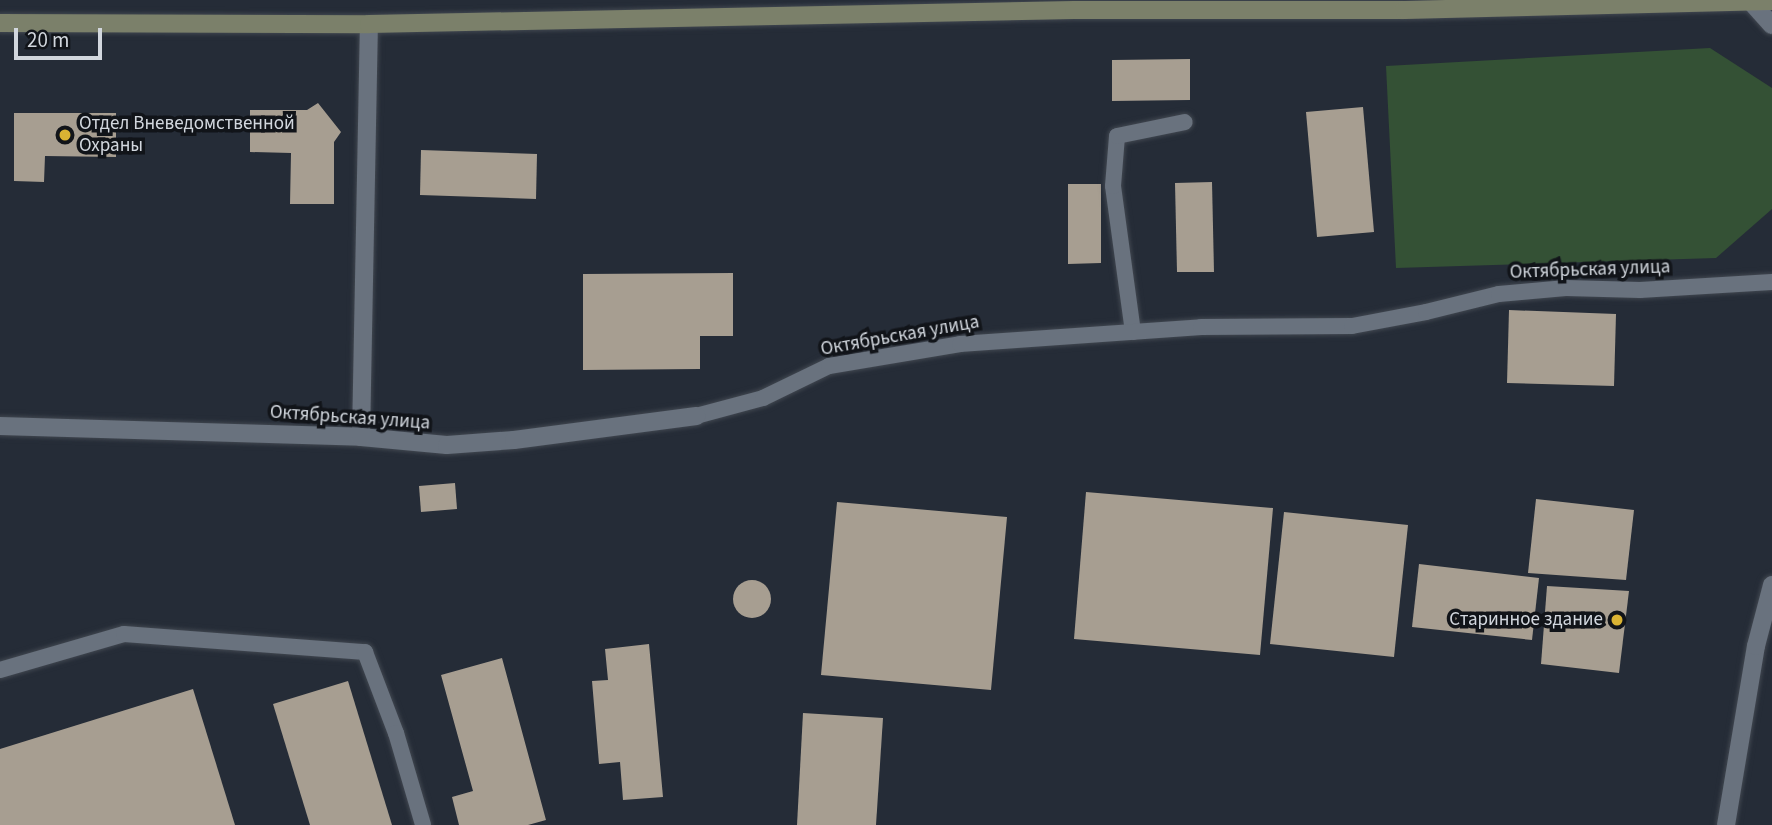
<!DOCTYPE html>
<html>
<head>
<meta charset="utf-8">
<style>
	body { margin:0 }
	#map { position:relative; width:1772px; height:825px; overflow:hidden; background:#252c37; font-family:"Source Sans 3",sans-serif }
	div>[style] { position:absolute }
	[style*='--x'] { left:calc(var(--x)*1px); top:calc(var(--y)*1px); width:calc(var(--w)*1px); rotate:calc(var(--a)*1deg) }
	.green>* { inset:0; background:#345135 }
	.building>* { inset:0; background:#a79e91 }
	.round { border-radius:50% }
	.roads { filter:drop-shadow(0 0 2px #414750) drop-shadow(0 0 2px #414750) }
	.service>* { height:16px; margin:-8px; padding:0 8px; transform-origin:8px; border-radius:8px; background:#69727e }
	.minor>* { height:18px; margin:-9px; padding:0 9px; transform-origin:9px; border-radius:9px; background:#69727e }
	.secondary>* { height:18px; margin:-9px; padding:0 9px; transform-origin:9px; border-radius:9px; background:#7b806a }
	.dots>* { width:19px; height:19px; translate:-50% -50%; box-sizing:border-box; border:4px solid #111419; border-radius:50% }
	span { translate:-50% -50%; white-space:nowrap; text-align:center; line-height:1.15; -webkit-text-stroke:7px #111419; paint-order:stroke }
	.poi-label { font-size:19px; color:#d2d7de }
	.left { translate:0 -50%; text-align:left }
	.right { translate:-100% -50%; text-align:right }
	.street-label { font-size:19px; color:#d2d7de }
	.scale { position:absolute; left:14px; top:28px; width:88px; height:32px; box-sizing:border-box; border:4px solid #d2d7de; border-top:0; padding-left:9px; font-size:21px; line-height:24px; white-space:nowrap; color:#d2d7de; -webkit-text-stroke:5px #111419; paint-order:stroke }
</style>
</head>
<body>
<div id="map">
	<div class="green">
		<div style="clip-path:polygon(1710px 48px,1772px 88px,1772px 209px,1716px 258px,1396px 268px,1386px 66px)"></div>
	</div>
	<div class="building">
		<div style="clip-path:polygon(1190px 59px,1190px 100px,1112px 101px,1112px 60px)"></div>
		<div style="clip-path:polygon(318px 103px,341px 132px,334px 142px,334px 204px,290px 204px,291px 153px,250px 152px,250px 110px,307px 110px)"></div>
		<div style="clip-path:polygon(1363px 107px,1374px 232px,1317px 237px,1306px 112px)"></div>
		<div style="clip-path:polygon(14px 113px,116px 113px,116px 157px,45px 156px,44px 182px,14px 181px)"></div>
		<div style="clip-path:polygon(421px 150px,537px 154px,536px 199px,420px 195px)"></div>
		<div style="clip-path:polygon(1212px 182px,1214px 272px,1177px 272px,1175px 183px)"></div>
		<div style="clip-path:polygon(1068px 184px,1101px 184px,1101px 263px,1068px 264px)"></div>
		<div style="clip-path:polygon(733px 273px,733px 336px,700px 336px,700px 369px,583px 370px,583px 274px)"></div>
		<div style="clip-path:polygon(1509px 310px,1616px 314px,1614px 386px,1507px 383px)"></div>
		<div style="clip-path:polygon(455px 483px,457px 509px,421px 512px,419px 486px)"></div>
		<div style="clip-path:polygon(1086px 492px,1273px 508px,1260px 655px,1074px 639px)"></div>
		<div style="clip-path:polygon(1536px 499px,1634px 510px,1626px 580px,1528px 573px)"></div>
		<div style="clip-path:polygon(837px 502px,1007px 517px,991px 690px,821px 675px)"></div>
		<div style="clip-path:polygon(1284px 512px,1408px 525px,1394px 657px,1270px 644px)"></div>
		<div style="clip-path:polygon(1419px 564px,1539px 578px,1532px 640px,1412px 627px)"></div>
		<div class="round" style="left:733px;top:580px;width:38px;height:38px"></div>
		<div style="clip-path:polygon(1547px 586px,1629px 591px,1619px 673px,1541px 664px)"></div>
		<div style="clip-path:polygon(649px 644px,663px 797px,623px 800px,620px 762px,599px 764px,592px 681px,608px 680px,605px 649px)"></div>
		<div style="clip-path:polygon(502px 658px,546px 820px,528px 825px,459px 825px,452px 797px,473px 791px,441px 675px)"></div>
		<div style="clip-path:polygon(348px 681px,392px 825px,310px 825px,273px 704px)"></div>
		<div style="clip-path:polygon(193px 689px,235px 825px,0 825px,0 749px)"></div>
		<div style="clip-path:polygon(803px 713px,883px 718px,876px 825px,797px 825px)"></div>
	</div>
	<div class="roads">
		<div class="service">
			<div style="--x:1133;--y:332;--w:147;--a:-97.8"></div>
			<div style="--x:1113;--y:186;--w:50;--a:-85.4"></div>
			<div style="--x:1117;--y:136;--w:69;--a:-11.6"></div>
			<div style="--x:696;--y:416;--w:69;--a:-15"></div>
			<div style="--x:763;--y:398;--w:73;--a:-25.9"></div>
			<div style="--x:829;--y:366;--w:133;--a:-9.5"></div>
			<div style="--x:960;--y:344;--w:242;--a:-4"></div>
			<div style="--x:1201;--y:327;--w:151;--a:-0.4"></div>
			<div style="--x:1352;--y:326;--w:75;--a:-10.7"></div>
			<div style="--x:1426;--y:312;--w:75;--a:-13.9"></div>
			<div style="--x:1499;--y:294;--w:67;--a:-5.1"></div>
			<div style="--x:1566;--y:288;--w:74;--a:1.5"></div>
			<div style="--x:1640;--y:290;--w:132;--a:-3.5"></div>
			<div style="--x:0;--y:670;--w:129;--a:-16.2"></div>
			<div style="--x:124;--y:634;--w:242;--a:4.3"></div>
			<div style="--x:365;--y:652;--w:87;--a:69.1"></div>
			<div style="--x:396;--y:733;--w:96;--a:73.6"></div>
		</div>
		<div class="minor">
			<div style="--x:1751;--y:2;--w:31;--a:48"></div>
			<div style="--x:0;--y:426;--w:361;--a:1.7"></div>
			<div style="--x:361;--y:437;--w:86;--a:5.3"></div>
			<div style="--x:447;--y:445;--w:67;--a:-4.3"></div>
			<div style="--x:514;--y:440;--w:184;--a:-7.5"></div>
			<div style="--x:361;--y:437;--w:413;--a:-88.9"></div>
			<div style="--x:1726;--y:825;--w:181;--a:-80.5"></div>
			<div style="--x:1756;--y:646;--w:63;--a:-75.3"></div>
		</div>
		<div class="secondary">
			<div style="--x:0;--y:23;--w:369;--a:0.2"></div>
			<div style="--x:369;--y:24;--w:705;--a:-1.14"></div>
			<div style="--x:1074;--y:10;--w:330;--a:0"></div>
			<div style="--x:1404;--y:10;--w:368;--a:-1.4"></div>
		</div>
	</div>
	<div class="dots">
		<div style="left:65px;top:135px;background:#dab333"></div>
		<div style="left:1617px;top:620px;background:#dab333"></div>
	</div>
	<div class="poi-label">
		<span class="left" style="left:79px;top:135px">Отдел Вневедомственной<br>Охраны</span>
		<span class="right" style="left:1603px;top:620px">Старинное здание</span>
	</div>
	<div class="street-label">
		<span style="left:1590px;top:270px;rotate:-2deg">Октябрьская улица</span>
		<span style="left:900px;top:336px;rotate:-10deg">Октябрьская улица</span>
		<span style="left:350px;top:418px;rotate:4deg">Октябрьская улица</span>
	</div>
	<div class="scale">20 m</div>
</div>
</body>
</html>
